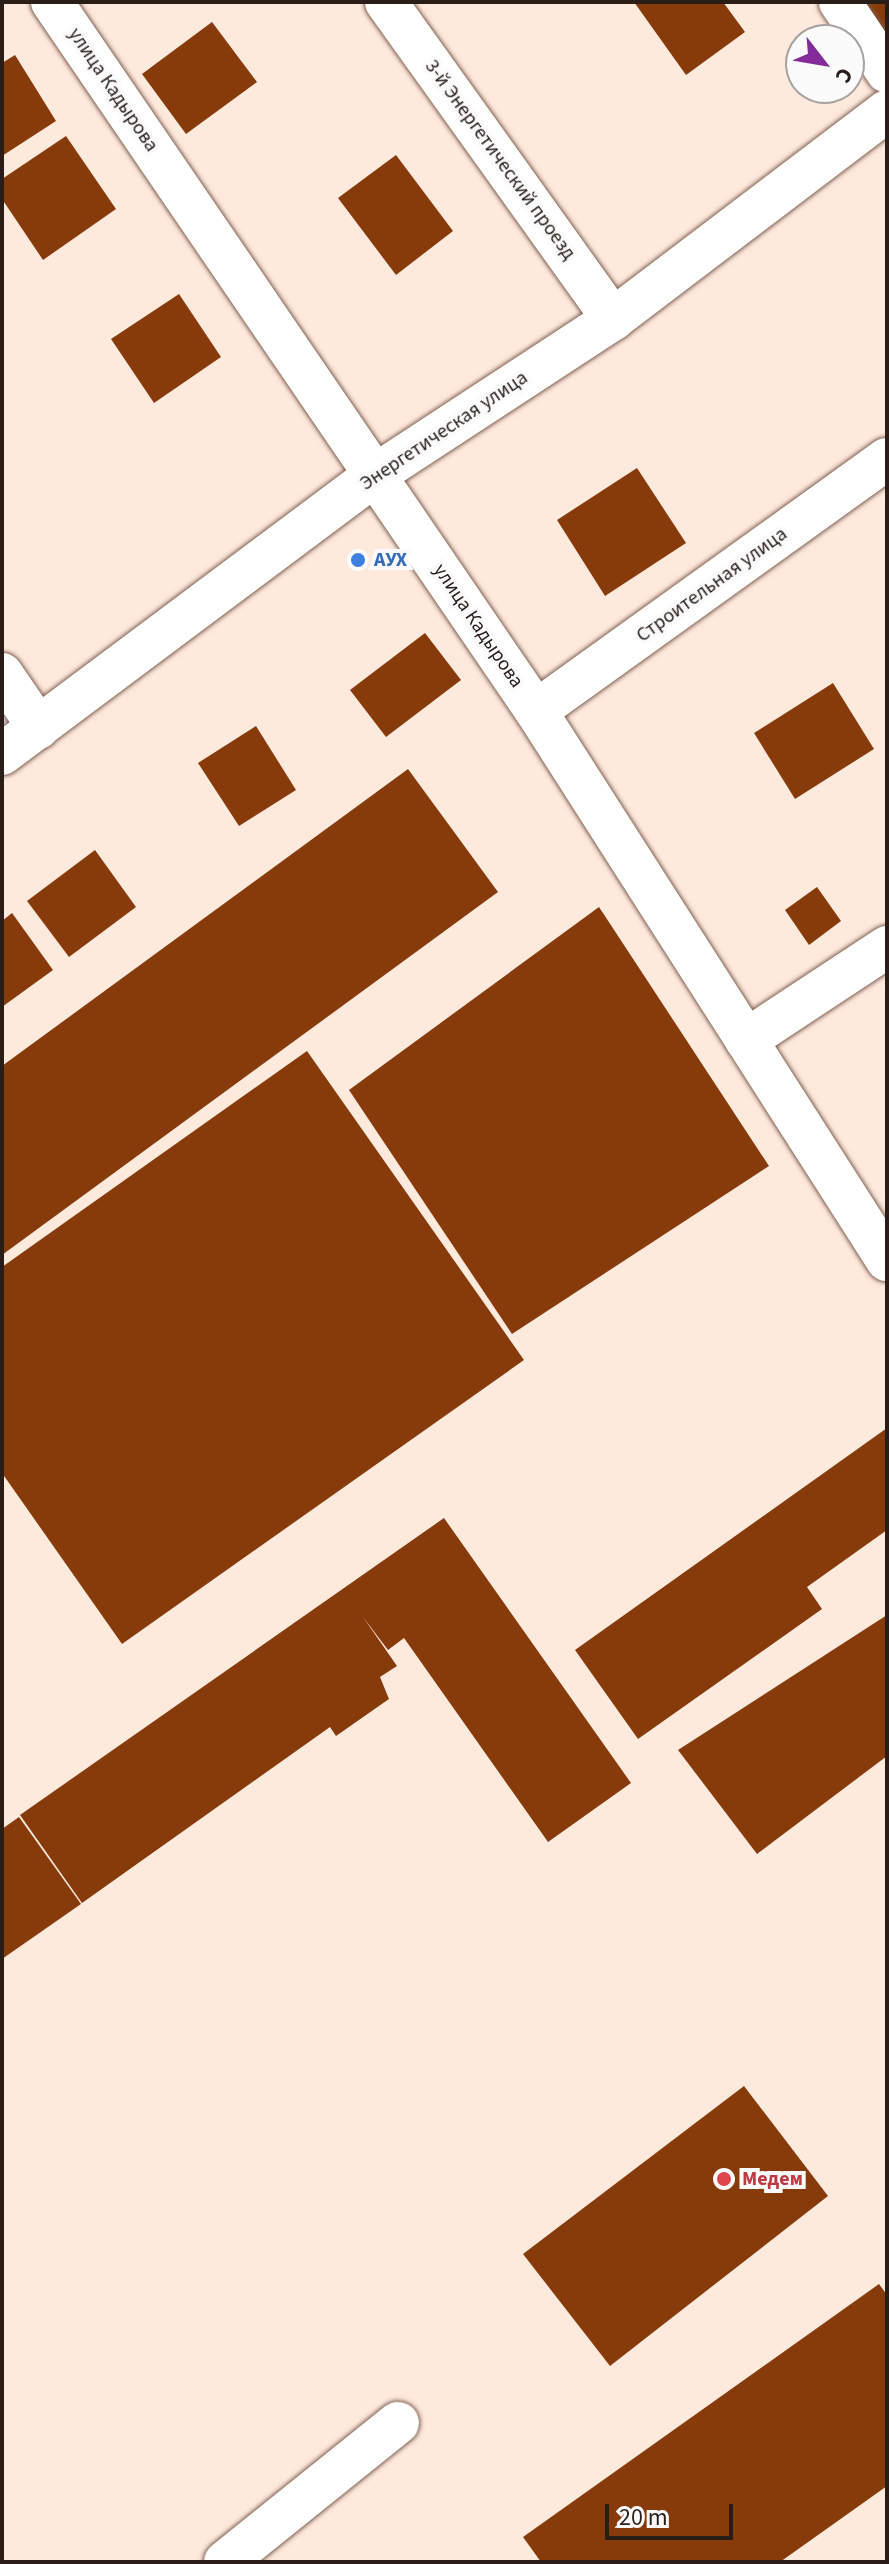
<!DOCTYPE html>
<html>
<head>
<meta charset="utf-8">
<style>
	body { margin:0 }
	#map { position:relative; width:889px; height:2564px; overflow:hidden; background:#fee9dd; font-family:"Source Sans 3",sans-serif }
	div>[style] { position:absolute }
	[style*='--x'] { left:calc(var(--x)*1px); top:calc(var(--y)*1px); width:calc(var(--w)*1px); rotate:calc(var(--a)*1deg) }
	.building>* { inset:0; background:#883b0a }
	.roads { filter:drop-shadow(0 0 2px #806150) drop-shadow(0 0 2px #806150) }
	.street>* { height:42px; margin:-21px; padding:0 21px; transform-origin:21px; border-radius:21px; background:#fff }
	.dots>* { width:22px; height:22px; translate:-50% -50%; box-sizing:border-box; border:4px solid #fbfbfb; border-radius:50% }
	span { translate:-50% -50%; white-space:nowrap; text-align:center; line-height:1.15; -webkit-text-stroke:8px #fbfbfb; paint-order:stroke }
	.street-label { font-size:20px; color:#2a1d17 }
	.shop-label { font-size:20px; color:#366cbe; font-weight:700 }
	.left { translate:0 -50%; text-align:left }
	.health-label { font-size:20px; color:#be3a42; font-weight:700 }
	.frame { position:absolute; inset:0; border:4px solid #2a1d17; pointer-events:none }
	.north { position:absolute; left:785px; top:24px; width:80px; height:80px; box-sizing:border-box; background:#fbfbfb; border:2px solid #a7a2a0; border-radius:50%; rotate:121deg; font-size:22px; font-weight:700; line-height:32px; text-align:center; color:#2a1d17 }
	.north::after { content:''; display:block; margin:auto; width:28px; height:36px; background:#832b98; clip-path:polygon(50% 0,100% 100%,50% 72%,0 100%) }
	.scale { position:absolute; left:605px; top:2504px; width:128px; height:36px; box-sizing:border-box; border:4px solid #2a1d17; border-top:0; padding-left:10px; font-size:24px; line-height:28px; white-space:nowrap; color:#2a1d17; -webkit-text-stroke:6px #fbfbfb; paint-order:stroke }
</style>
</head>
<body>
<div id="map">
	<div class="building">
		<div style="clip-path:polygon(634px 2px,723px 2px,745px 32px,686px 75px)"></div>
		<div style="clip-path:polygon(855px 2px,887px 2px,887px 41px)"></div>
		<div style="clip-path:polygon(212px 22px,257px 82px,186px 134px,142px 74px)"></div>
		<div style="clip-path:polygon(15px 55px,56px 121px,2px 156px,2px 63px)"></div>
		<div style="clip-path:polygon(66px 136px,116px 209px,43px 260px,2px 199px,2px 179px)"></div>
		<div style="clip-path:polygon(396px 155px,453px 231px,396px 275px,338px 198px)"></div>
		<div style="clip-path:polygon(179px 294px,221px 357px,154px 403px,111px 339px)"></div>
		<div style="clip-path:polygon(637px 468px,686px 543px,605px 596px,557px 520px)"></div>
		<div style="clip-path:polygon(425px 633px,461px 680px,386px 737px,350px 690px)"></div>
		<div style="clip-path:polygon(833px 683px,874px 749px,795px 799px,754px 733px)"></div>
		<div style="clip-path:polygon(256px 726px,296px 790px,239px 826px,198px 763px)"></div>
		<div style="clip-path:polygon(408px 769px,498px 892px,2px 1255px,2px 1066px)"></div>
		<div style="clip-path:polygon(95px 850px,136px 907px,69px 957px,27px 901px)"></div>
		<div style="clip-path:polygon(817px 887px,841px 921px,809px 945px,785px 910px)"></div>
		<div style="clip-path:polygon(599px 907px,769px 1166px,512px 1334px,349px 1090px)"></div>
		<div style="clip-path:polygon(12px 913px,53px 970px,2px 1007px,2px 921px)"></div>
		<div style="clip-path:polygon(307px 1051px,524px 1360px,122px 1644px,2px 1473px,2px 1267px)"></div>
		<div style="clip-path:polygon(887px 1428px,887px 1530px,807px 1587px,822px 1609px,638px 1739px,575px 1650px)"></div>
		<div style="clip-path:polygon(444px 1518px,631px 1783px,548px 1842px,404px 1638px,388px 1650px,363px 1617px,397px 1666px,380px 1677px,389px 1699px,336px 1736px,330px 1727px,82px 1903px,20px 1815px)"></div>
		<div style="clip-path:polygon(887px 1615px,887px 1756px,757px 1854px,678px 1750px)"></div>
		<div style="clip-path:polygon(19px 1817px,81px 1904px,2px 1959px,2px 1829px)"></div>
		<div style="clip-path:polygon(744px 2086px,828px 2196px,610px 2366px,523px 2254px)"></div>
		<div style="clip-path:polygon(879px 2284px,887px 2295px,887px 2486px,780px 2562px,541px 2562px,523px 2537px)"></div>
	</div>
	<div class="roads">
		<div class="street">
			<div style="--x:52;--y:2;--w:858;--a:55.68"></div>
			<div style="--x:536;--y:711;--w:652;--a:57.41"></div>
			<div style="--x:386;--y:2;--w:390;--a:54.4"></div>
			<div style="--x:840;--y:2;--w:84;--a:56.1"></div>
			<div style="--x:2;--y:674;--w:65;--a:55.6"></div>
			<div style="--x:536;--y:711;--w:432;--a:-35.7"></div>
			<div style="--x:2;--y:754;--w:466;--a:-36.8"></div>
			<div style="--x:375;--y:475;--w:285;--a:-33.2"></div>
			<div style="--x:613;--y:319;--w:344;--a:-37.2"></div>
			<div style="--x:746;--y:1040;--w:169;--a:-33.4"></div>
			<div style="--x:225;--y:2562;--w:222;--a:-38.8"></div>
		</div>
	</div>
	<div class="dots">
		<div style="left:358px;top:560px;background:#3f7fe0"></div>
		<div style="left:724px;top:2179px;background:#e0444e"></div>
	</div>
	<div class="street-label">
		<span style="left:113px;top:90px;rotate:56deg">улица Кадырова</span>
		<span style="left:500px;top:160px;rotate:54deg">3-й Энергетический проезд</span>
		<span style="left:444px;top:431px;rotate:-34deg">Энергетическая улица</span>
		<span style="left:712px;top:585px;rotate:-36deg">Строительная улица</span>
		<span style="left:478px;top:626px;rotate:56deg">улица Кадырова</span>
	</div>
	<div class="shop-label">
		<span class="left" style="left:374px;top:560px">АУХ</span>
	</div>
	<div class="health-label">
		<span class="left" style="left:742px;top:2179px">Медем</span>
	</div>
	<div class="frame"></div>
	<div class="north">С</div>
	<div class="scale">20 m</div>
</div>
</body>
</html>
